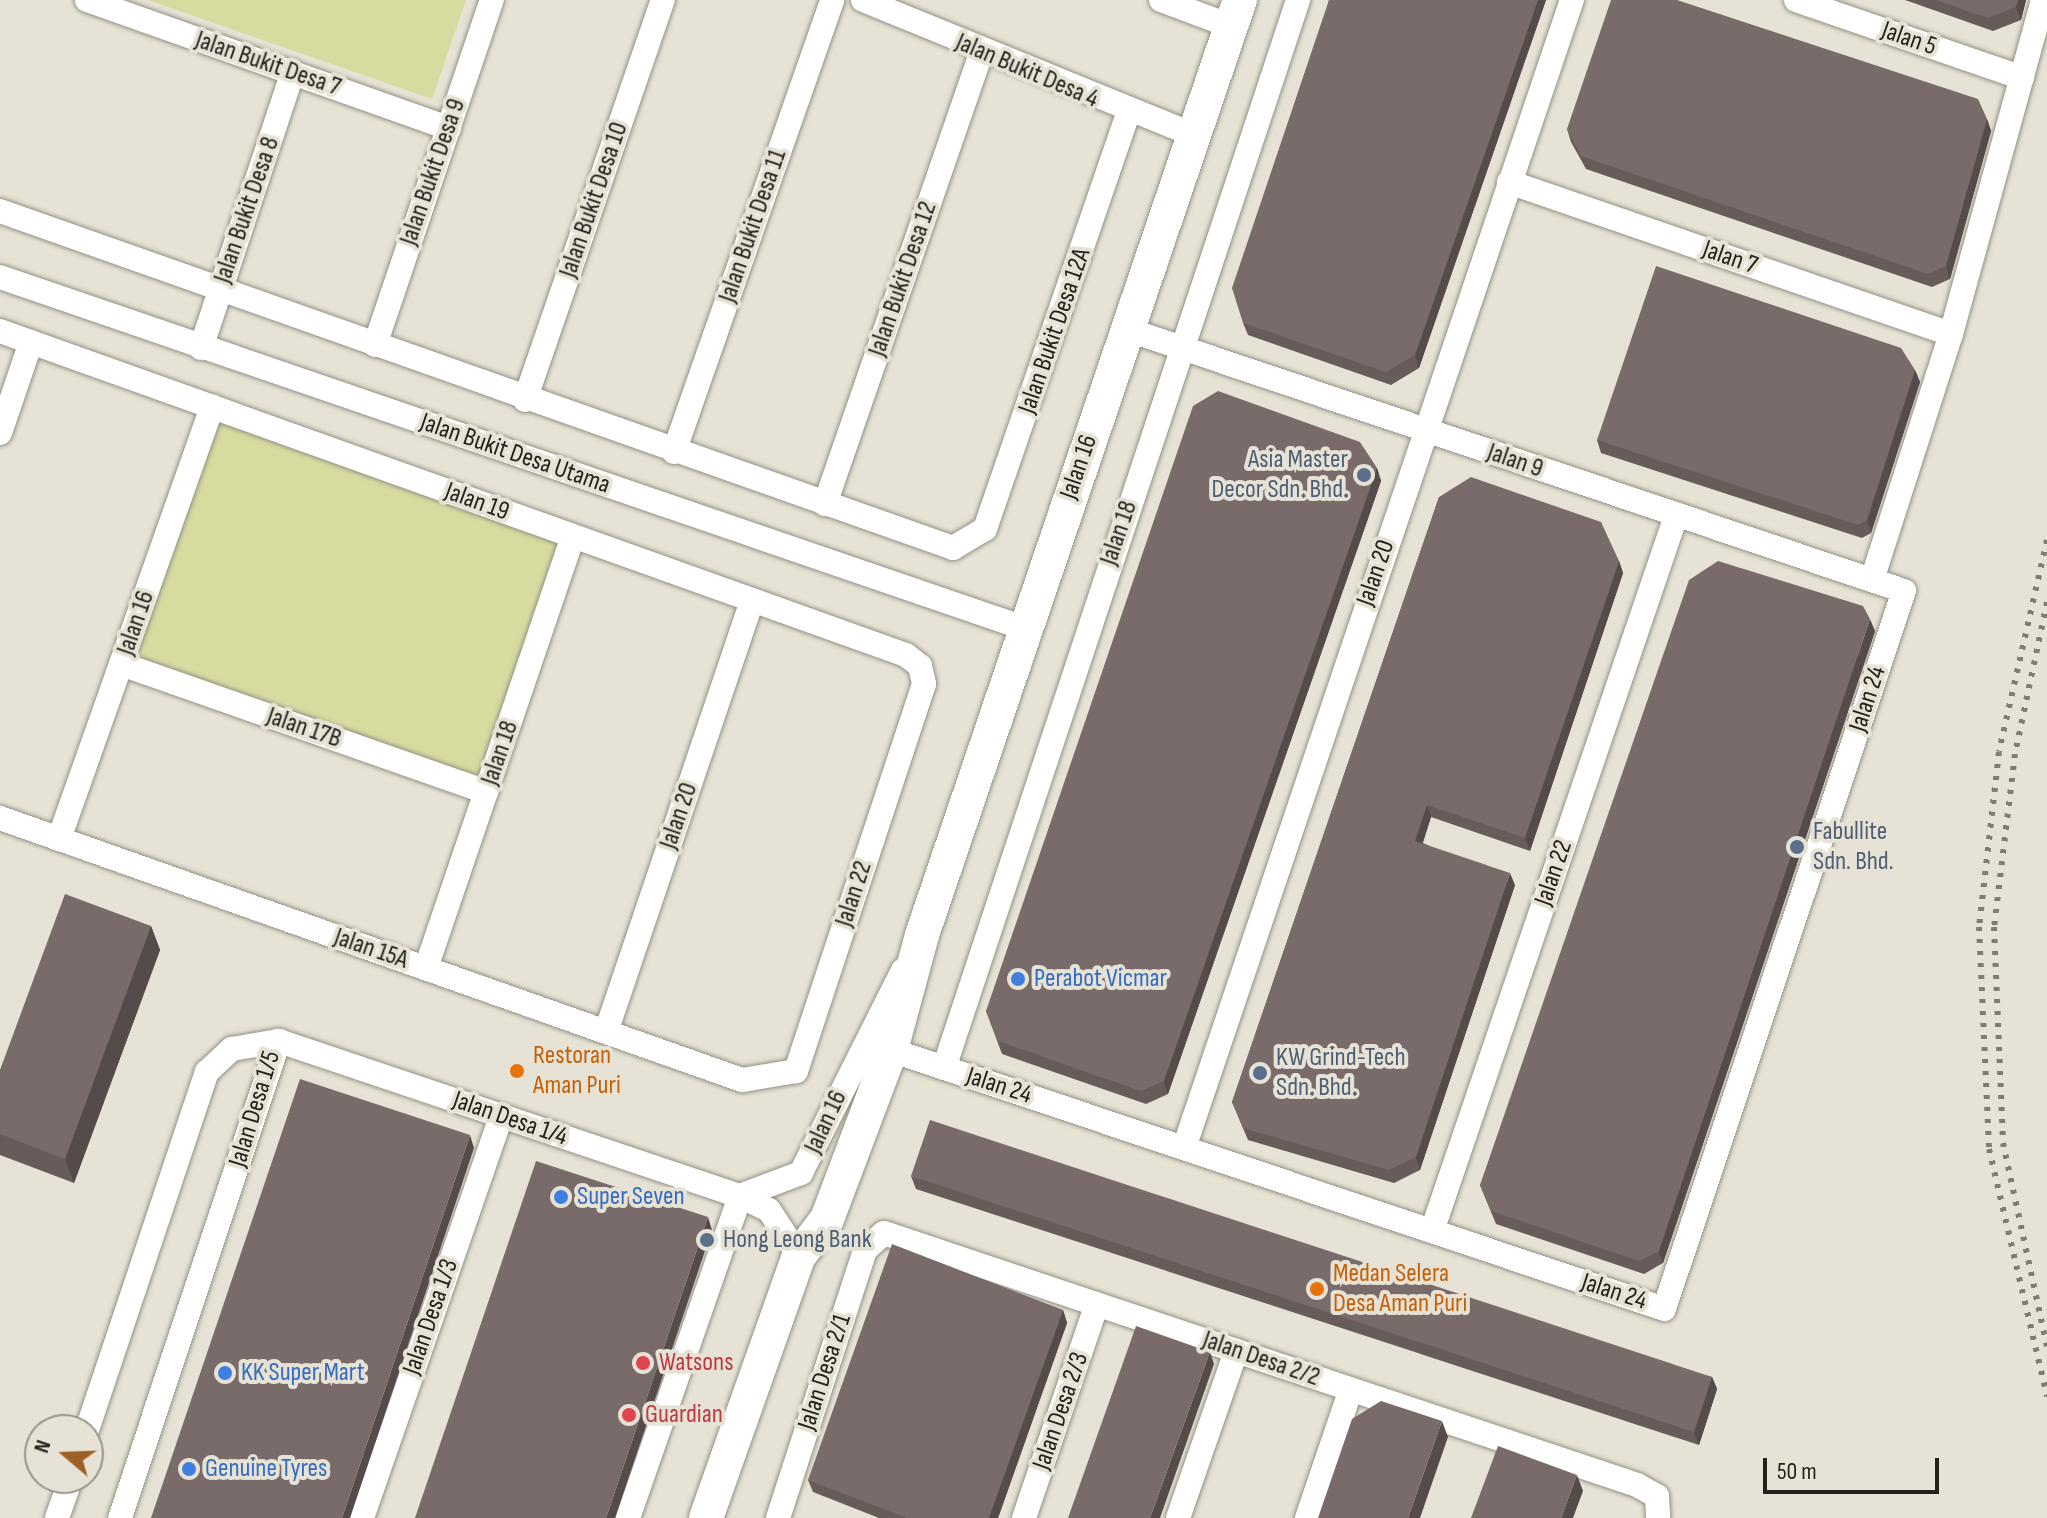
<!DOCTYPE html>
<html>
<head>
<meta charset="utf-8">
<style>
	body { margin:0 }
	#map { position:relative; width:2047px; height:1518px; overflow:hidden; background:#e6e3d6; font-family:"Sofia Sans Condensed",sans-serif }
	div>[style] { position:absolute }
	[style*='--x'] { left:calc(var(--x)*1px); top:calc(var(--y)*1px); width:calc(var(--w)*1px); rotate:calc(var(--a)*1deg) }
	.green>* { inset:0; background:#d8dba0 }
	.roads { filter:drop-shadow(0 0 2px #949184) drop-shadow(0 0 2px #949184) }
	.street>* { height:24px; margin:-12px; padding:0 12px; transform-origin:12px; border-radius:12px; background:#fff }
	.secondary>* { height:34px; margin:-17px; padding:0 17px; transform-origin:17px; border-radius:17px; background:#fff }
	.rail>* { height:6px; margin-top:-3px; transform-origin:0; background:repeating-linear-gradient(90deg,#7e7d74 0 4px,transparent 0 12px) }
	.wall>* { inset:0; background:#685c5a }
	.shaded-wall>* { inset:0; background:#554b4a }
	.building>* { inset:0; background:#796b69 }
	.dots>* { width:22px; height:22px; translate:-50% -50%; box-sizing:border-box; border:4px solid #e6e3d6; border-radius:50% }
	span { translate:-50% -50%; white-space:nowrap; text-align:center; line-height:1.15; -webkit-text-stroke:8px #e6e3d6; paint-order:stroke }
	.street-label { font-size:26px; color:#22211c }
	.service-label { font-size:26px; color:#4e5e75 }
	.right { translate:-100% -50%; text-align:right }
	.left { translate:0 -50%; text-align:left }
	.shop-label { font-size:26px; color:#366cbe }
	.food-label { font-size:26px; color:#c56008 }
	.health-label { font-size:26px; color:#be3a42 }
	.north { position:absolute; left:24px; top:1414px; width:80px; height:80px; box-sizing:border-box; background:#e6e3d6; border:2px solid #98958c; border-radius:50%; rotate:289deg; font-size:22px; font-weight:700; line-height:32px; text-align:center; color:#22211c }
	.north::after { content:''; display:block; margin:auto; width:28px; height:36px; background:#9f6028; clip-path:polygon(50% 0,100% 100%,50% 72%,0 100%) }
	.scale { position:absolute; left:1763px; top:1458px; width:176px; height:36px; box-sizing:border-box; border:4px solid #22211c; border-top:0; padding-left:10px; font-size:24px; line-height:28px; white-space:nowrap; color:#22211c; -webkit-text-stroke:6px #e6e3d6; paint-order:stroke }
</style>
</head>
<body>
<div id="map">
	<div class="green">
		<div style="clip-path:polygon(148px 0,466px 0,432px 99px)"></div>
		<div style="clip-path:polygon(212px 406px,573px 537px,486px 792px,121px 664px)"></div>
	</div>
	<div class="roads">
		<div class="street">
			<div style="--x:87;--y:0;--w:384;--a:19.5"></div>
			<div style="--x:863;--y:0;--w:357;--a:22.2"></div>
			<div style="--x:1161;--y:0;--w:75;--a:20.4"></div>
			<div style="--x:1796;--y:0;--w:239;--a:19"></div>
			<div style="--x:1509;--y:182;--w:467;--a:19"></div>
			<div style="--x:0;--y:211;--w:1011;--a:19.47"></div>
			<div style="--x:953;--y:548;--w:37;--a:-31"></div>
			<div style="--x:985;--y:529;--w:440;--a:-71"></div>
			<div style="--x:0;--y:277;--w:1089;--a:18.92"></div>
			<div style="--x:0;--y:331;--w:962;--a:19.68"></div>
			<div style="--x:906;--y:655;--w:18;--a:38"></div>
			<div style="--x:920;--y:666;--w:18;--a:77"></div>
			<div style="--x:924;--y:684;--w:408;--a:108.3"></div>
			<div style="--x:796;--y:1071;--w:55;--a:170.5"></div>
			<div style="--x:742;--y:1080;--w:787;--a:-160.55"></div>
			<div style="--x:375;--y:345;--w:364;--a:-71.3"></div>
			<div style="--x:201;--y:348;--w:291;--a:-71.6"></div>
			<div style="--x:525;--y:400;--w:423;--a:-71"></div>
			<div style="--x:0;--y:433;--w:96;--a:-71.2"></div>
			<div style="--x:674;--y:452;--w:479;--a:-70.7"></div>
			<div style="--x:825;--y:504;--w:476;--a:-70.9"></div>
			<div style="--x:1872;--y:580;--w:258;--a:-72.2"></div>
			<div style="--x:1951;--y:334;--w:346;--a:-74.6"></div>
			<div style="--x:121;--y:664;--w:387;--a:19.3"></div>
			<div style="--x:59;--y:839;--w:459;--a:-70.5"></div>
			<div style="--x:426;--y:968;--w:455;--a:-71.2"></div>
			<div style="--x:606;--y:1032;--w:455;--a:-71.3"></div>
			<div style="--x:891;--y:1050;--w:815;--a:18.52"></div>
			<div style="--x:1664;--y:1309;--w:757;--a:-71.52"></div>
			<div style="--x:1904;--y:591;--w:821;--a:-161.39"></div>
			<div style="--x:944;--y:1068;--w:1125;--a:-71.66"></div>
			<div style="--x:1184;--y:1148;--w:1212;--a:-71.33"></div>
			<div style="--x:740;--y:1196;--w:65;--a:-20.7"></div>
			<div style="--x:801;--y:1173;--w:227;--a:-63.3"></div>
			<div style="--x:1432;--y:1231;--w:755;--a:-71.16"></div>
			<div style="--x:87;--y:1430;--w:378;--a:-71.5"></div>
			<div style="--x:207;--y:1072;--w:34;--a:-43"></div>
			<div style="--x:232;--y:1049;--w:48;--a:-9.7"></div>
			<div style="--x:279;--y:1041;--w:486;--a:18.6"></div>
			<div style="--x:740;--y:1196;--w:32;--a:26"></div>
			<div style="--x:769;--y:1210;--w:55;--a:56.9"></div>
			<div style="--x:57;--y:1518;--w:42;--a:-70.7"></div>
			<div style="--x:120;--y:1518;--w:503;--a:-71.57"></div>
			<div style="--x:362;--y:1518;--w:425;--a:-70.9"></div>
			<div style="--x:628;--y:1518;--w:341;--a:-70.8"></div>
			<div style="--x:778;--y:1518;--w:282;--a:-72"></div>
			<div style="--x:865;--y:1250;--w:25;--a:-42"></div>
			<div style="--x:884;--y:1233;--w:794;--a:18.5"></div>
			<div style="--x:1637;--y:1485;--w:23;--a:29"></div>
			<div style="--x:1657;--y:1496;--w:22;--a:87"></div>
			<div style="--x:1024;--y:1518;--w:226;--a:-71.2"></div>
			<div style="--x:1178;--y:1518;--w:177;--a:-70.8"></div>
			<div style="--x:1307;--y:1518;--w:136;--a:-71.2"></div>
		</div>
		<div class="secondary">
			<div style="--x:706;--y:1518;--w:278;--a:-70.5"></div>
			<div style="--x:799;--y:1256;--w:46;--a:-52.9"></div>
			<div style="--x:827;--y:1219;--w:181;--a:-69.3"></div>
			<div style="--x:891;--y:1050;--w:119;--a:-74.9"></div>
			<div style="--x:922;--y:935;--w:988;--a:-71.22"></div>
		</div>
	</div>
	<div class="rail">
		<div style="--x:2047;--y:540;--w:217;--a:102.8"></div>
		<div style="--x:1999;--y:752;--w:176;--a:96.5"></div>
		<div style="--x:1979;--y:927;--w:222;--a:87.4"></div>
		<div style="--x:1989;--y:1149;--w:254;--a:76.8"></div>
		<div style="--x:2047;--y:602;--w:155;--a:101.9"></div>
		<div style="--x:2015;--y:754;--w:174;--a:96.9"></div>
		<div style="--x:1994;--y:927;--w:216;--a:87.6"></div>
		<div style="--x:2003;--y:1143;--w:208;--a:77.8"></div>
	</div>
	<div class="wall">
		<div style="clip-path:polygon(1329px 0,1546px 0,1419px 368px,1391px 385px,1248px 335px,1243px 323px)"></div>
		<div style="clip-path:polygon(1905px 0,2026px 0,2021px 20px,1993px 31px)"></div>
		<div style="clip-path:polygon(1987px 119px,1991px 131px,1950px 279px,1932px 287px,1586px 169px,1571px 142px,1567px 129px)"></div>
		<div style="clip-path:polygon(1915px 370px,1920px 382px,1871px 533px,1862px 538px,1601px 453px,1597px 440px)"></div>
		<div style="clip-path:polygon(1377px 468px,1381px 481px,1168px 1094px,1146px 1104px,1002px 1054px,986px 1011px)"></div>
		<div style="clip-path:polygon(1439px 497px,1619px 561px,1623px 573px,1530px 851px,1431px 817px,1423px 843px,1515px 885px,1420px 1170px,1394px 1183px,1248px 1140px,1232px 1102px)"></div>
		<div style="clip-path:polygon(1875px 631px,1663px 1263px,1644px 1274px,1496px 1224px,1480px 1185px)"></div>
		<div style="clip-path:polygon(151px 926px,160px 950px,74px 1183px,0 1155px,0 1070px)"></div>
		<div style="clip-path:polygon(911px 1176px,1712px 1377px,1717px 1389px,1699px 1445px,916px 1189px)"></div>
		<div style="clip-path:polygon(1063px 1310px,1067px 1323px,998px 1518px,879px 1518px,813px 1492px,808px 1480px)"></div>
	</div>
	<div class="shaded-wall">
		<div style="clip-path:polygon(1538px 0,1546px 0,1419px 368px,1415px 355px)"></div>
		<div style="clip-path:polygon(2018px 0,2026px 0,2021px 20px,2016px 7px)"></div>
		<div style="clip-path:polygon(1987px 119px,1991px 131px,1950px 279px,1946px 266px)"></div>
		<div style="clip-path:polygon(1915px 370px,1920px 382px,1871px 533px,1867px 520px)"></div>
		<div style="clip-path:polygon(1377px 468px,1381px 481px,1168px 1094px,1164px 1081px)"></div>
		<div style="clip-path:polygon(1619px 561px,1623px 573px,1530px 851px,1525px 838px)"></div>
		<div style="clip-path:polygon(1870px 619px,1875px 631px,1663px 1263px,1659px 1251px)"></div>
		<div style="clip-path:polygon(1427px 805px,1431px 817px,1419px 853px,1415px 841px)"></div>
		<div style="clip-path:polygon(1510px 873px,1515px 885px,1420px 1170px,1416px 1157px)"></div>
		<div style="clip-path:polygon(151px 926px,160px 950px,74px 1183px,65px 1159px)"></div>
		<div style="clip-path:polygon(470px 1135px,474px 1148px,350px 1518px,342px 1518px)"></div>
		<div style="clip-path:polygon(708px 1217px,712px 1230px,615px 1518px,606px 1518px)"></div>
		<div style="clip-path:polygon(1063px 1310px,1067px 1323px,998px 1518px,989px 1518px)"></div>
		<div style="clip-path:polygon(1210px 1352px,1214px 1364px,1160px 1518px,1150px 1518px)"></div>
		<div style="clip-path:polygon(1712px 1377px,1717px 1389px,1699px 1445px,1694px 1432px)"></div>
		<div style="clip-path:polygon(1442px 1421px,1448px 1437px,1420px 1518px,1408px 1518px)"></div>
		<div style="clip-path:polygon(1577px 1475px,1583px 1491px,1573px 1518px,1561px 1518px)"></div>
	</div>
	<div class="building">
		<div style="clip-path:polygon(1329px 0,1538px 0,1415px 355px,1386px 372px,1243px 323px,1232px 288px)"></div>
		<div style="clip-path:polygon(1611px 0,1677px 0,1978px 99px,1987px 119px,1946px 266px,1928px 274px,1581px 156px,1567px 129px)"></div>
		<div style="clip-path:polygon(1936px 0,2018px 0,2016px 7px,1988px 18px)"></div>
		<div style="clip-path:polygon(1656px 266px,1901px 348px,1915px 370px,1867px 520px,1858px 525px,1597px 440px)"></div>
		<div style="clip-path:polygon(1218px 391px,1360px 442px,1377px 468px,1164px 1081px,1141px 1091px,998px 1041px,986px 1011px,1193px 406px)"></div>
		<div style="clip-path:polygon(1471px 477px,1601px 522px,1619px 561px,1525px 838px,1427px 805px,1415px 841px,1510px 873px,1416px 1157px,1389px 1170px,1243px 1128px,1232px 1102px,1439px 497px)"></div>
		<div style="clip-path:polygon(1718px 561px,1863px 606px,1870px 619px,1659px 1251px,1639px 1261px,1491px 1211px,1480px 1185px,1689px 580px)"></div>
		<div style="clip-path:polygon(65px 894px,151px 926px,65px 1159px,0 1134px,0 1070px)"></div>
		<div style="clip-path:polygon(300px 1079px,470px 1135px,342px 1518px,151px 1518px)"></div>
		<div style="clip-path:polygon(930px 1120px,1712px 1377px,1694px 1432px,911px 1176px)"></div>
		<div style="clip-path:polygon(536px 1161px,708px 1217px,606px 1518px,415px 1518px)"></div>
		<div style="clip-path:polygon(892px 1244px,1063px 1310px,989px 1518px,907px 1518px,808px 1480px)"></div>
		<div style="clip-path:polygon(1136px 1326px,1210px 1352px,1150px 1518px,1068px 1518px)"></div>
		<div style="clip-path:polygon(1381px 1401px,1442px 1421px,1408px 1518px,1318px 1518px,1352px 1419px)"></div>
		<div style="clip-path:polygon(1498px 1446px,1577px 1475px,1561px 1518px,1471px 1518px)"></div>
	</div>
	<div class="dots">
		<div style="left:1364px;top:475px;background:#5c6f8a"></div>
		<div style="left:1797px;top:847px;background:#5c6f8a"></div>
		<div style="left:1018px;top:979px;background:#3f7fe0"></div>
		<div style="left:517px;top:1071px;background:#e8710a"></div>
		<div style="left:1260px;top:1073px;background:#5c6f8a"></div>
		<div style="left:561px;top:1197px;background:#3f7fe0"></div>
		<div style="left:707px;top:1240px;background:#5c6f8a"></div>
		<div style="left:1317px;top:1289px;background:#e8710a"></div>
		<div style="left:643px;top:1363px;background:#e0444e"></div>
		<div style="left:225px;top:1373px;background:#3f7fe0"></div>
		<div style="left:629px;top:1415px;background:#e0444e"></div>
		<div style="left:189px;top:1469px;background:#3f7fe0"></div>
	</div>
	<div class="street-label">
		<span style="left:1909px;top:39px;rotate:19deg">Jalan 5</span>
		<span style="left:268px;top:64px;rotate:19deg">Jalan Bukit Desa 7</span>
		<span style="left:1027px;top:71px;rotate:23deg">Jalan Bukit Desa 4</span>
		<span style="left:433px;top:172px;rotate:-71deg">Jalan Bukit Desa 9</span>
		<span style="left:594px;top:200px;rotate:-71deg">Jalan Bukit Desa 10</span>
		<span style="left:247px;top:210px;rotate:-71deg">Jalan Bukit Desa 8</span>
		<span style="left:753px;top:226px;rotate:-71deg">Jalan Bukit Desa 11</span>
		<span style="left:1730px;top:258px;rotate:19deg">Jalan 7</span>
		<span style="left:903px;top:279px;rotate:-71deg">Jalan Bukit Desa 12</span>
		<span style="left:1055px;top:331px;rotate:-71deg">Jalan Bukit Desa 12A</span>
		<span style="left:515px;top:454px;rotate:19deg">Jalan Bukit Desa Utama</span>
		<span style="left:1515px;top:461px;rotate:19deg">Jalan 9</span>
		<span style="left:1079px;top:467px;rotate:-71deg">Jalan 16</span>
		<span style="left:477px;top:502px;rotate:20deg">Jalan 19</span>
		<span style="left:1119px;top:533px;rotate:-71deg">Jalan 18</span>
		<span style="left:1376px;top:573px;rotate:-71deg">Jalan 20</span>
		<span style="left:136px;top:623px;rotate:-71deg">Jalan 16</span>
		<span style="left:1868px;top:699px;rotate:-72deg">Jalan 24</span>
		<span style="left:304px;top:728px;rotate:19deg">Jalan 17B</span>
		<span style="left:500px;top:753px;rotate:-71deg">Jalan 18</span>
		<span style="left:679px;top:816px;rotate:-71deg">Jalan 20</span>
		<span style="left:1554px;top:873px;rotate:-71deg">Jalan 22</span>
		<span style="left:854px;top:894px;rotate:-72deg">Jalan 22</span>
		<span style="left:371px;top:949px;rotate:19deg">Jalan 15A</span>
		<span style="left:999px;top:1086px;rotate:18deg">Jalan 24</span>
		<span style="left:255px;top:1109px;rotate:-73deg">Jalan Desa 1/5</span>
		<span style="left:510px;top:1119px;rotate:19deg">Jalan Desa 1/4</span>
		<span style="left:826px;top:1122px;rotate:-65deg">Jalan 16</span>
		<span style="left:1614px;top:1292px;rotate:18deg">Jalan 24</span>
		<span style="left:431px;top:1317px;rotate:-71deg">Jalan Desa 1/3</span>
		<span style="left:1261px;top:1359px;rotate:19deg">Jalan Desa 2/2</span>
		<span style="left:825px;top:1372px;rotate:-72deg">Jalan Desa 2/1</span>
		<span style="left:1061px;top:1411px;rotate:-71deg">Jalan Desa 2/3</span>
	</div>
	<div class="service-label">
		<span class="right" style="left:1348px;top:475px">Asia Master<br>Decor Sdn. Bhd.</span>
		<span class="left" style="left:1813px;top:847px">Fabullite<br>Sdn. Bhd.</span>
		<span class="left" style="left:1276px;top:1073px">KW Grind-Tech<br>Sdn. Bhd.</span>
		<span class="left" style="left:723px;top:1240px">Hong Leong Bank</span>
	</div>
	<div class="shop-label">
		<span class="left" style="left:1034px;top:979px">Perabot Vicmar</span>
		<span class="left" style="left:577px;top:1197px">Super Seven</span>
		<span class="left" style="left:241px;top:1373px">KK Super Mart</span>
		<span class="left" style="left:205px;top:1469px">Genuine Tyres</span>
	</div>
	<div class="food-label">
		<span class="left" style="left:533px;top:1071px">Restoran<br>Aman Puri</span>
		<span class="left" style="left:1333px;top:1289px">Medan Selera<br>Desa Aman Puri</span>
	</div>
	<div class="health-label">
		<span class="left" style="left:659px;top:1363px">Watsons</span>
		<span class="left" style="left:645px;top:1415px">Guardian</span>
	</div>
	<div class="north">N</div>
	<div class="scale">50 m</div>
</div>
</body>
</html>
